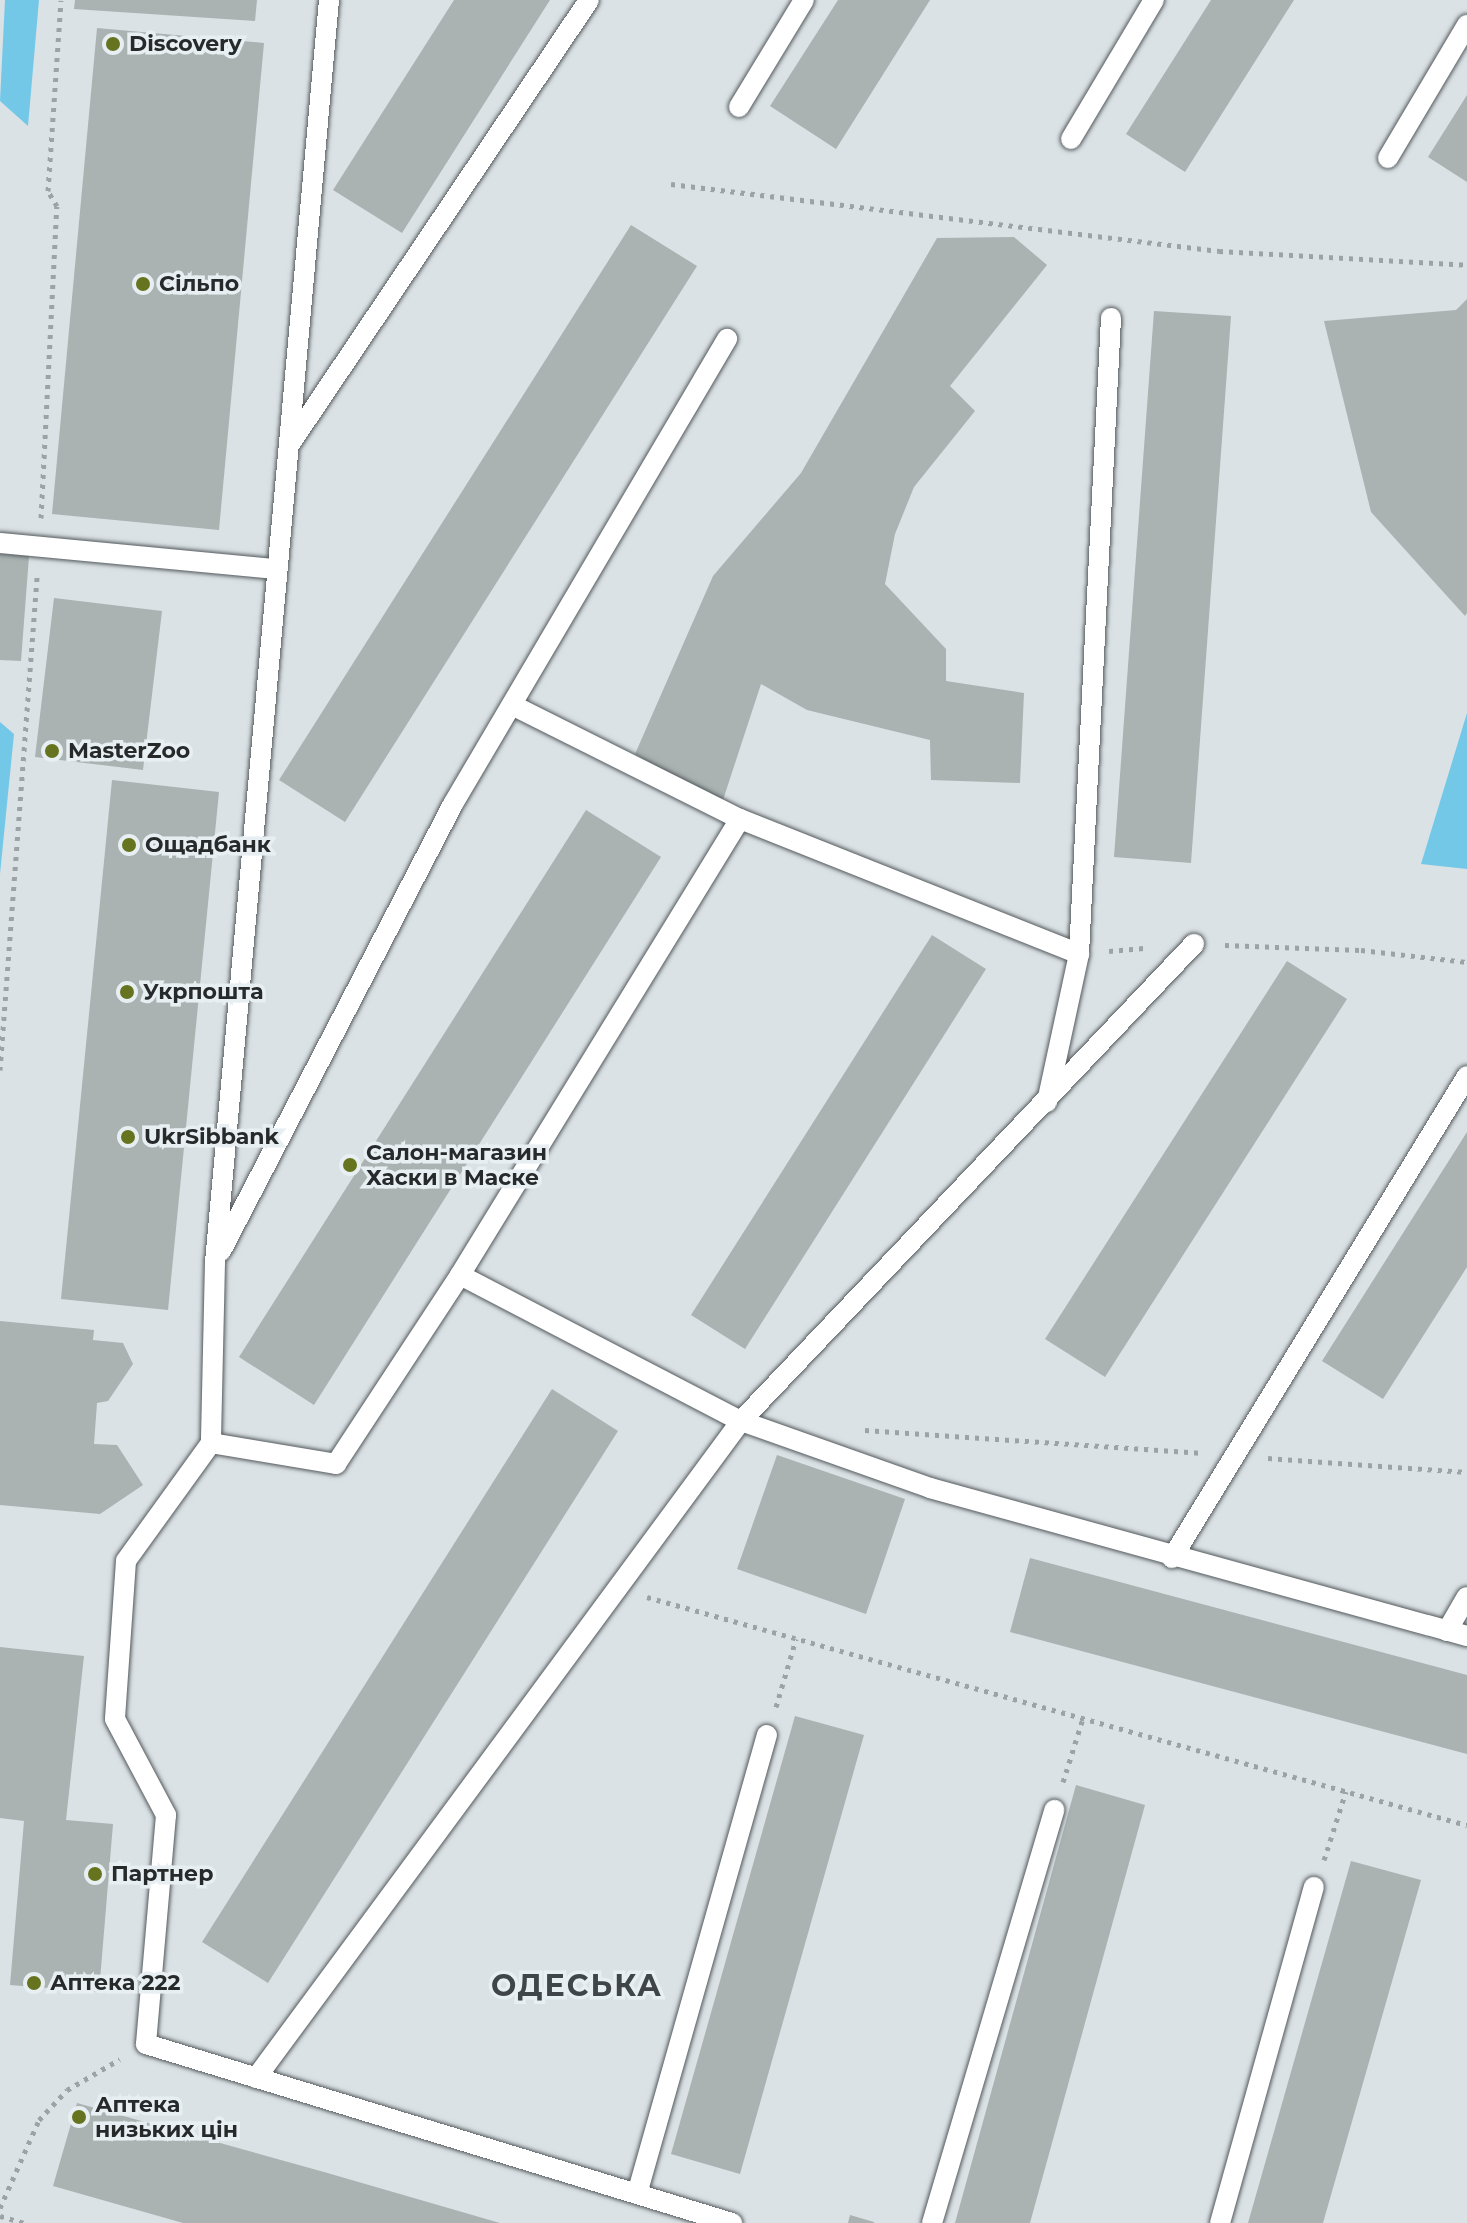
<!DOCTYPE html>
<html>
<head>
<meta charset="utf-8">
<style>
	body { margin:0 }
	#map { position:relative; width:1467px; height:2223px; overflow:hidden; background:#dbe2e5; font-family:Montserrat,sans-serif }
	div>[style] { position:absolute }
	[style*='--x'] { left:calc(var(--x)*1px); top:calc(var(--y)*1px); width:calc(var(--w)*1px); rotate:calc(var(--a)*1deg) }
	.green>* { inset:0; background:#73c8e8 }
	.building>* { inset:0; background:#aab2b2 }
	.path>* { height:5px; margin-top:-2.5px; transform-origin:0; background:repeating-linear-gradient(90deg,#9da2a5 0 4px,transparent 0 10px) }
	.roads { filter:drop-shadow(0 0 2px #53595c) drop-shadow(0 0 2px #53595c) }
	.service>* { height:20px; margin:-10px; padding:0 10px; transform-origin:10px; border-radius:10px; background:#fff }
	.dots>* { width:22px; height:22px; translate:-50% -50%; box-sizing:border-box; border:4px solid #e8eff2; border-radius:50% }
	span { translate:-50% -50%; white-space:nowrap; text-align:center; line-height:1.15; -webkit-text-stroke:7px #e8eff2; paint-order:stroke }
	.poi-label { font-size:22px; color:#272a2b; font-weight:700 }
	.left { translate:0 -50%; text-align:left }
	.district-label { font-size:30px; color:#3f4548; font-weight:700; letter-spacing:2px }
</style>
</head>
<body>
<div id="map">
	<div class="green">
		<div style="clip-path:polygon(5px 0,39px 0,28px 126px,0 101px)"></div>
		<div style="clip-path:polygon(1467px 713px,1467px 869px,1421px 864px)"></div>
		<div style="clip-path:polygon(0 722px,14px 734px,0 874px)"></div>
	</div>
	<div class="building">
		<div style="clip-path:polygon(75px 0,257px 0,255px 21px,74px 9px)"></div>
		<div style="clip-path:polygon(454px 0,550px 0,402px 233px,333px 190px)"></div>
		<div style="clip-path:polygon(838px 0,930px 0,836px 149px,770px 106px)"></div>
		<div style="clip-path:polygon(1211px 0,1294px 0,1185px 172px,1126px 134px)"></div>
		<div style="clip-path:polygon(97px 28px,264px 43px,219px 530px,52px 514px)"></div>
		<div style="clip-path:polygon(1467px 95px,1467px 182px,1428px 157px)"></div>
		<div style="clip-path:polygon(631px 225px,697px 266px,345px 822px,279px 780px)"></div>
		<div style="clip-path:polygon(1014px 237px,1047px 265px,950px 386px,975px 411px,914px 487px,895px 534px,885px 584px,946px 649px,946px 681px,1024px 693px,1020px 783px,931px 780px,930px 740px,807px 710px,761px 684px,722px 803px,635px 754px,713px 576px,801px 473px,937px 238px)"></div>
		<div style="clip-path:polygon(1467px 299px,1467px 613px,1465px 616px,1371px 512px,1324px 321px,1456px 310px)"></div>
		<div style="clip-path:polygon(1154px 311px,1231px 316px,1191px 863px,1114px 857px)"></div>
		<div style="clip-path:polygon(0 554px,29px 556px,21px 661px,0 660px)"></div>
		<div style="clip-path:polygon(54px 598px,162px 611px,143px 770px,35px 757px)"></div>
		<div style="clip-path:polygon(112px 780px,219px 792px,168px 1310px,61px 1299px)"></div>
		<div style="clip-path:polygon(586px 810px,661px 857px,314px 1405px,239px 1357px)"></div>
		<div style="clip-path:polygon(932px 935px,986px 969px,745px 1349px,691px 1315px)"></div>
		<div style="clip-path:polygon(1287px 961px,1347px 999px,1105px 1377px,1045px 1339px)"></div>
		<div style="clip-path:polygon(1467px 1132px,1467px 1267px,1383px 1399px,1322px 1361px)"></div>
		<div style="clip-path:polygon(0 1321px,94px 1330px,93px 1340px,123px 1343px,133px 1364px,108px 1401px,97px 1403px,94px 1444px,117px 1445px,143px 1485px,100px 1514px,0 1505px)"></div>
		<div style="clip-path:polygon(552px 1389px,618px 1431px,268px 1983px,202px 1942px)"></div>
		<div style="clip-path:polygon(777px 1455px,905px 1499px,866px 1614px,737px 1569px)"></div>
		<div style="clip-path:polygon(1030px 1558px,1467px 1675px,1467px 1754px,1010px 1632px)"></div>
		<div style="clip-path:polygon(0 1647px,84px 1656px,66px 1820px,113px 1824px,99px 1992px,10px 1985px,24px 1821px,0 1818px)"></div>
		<div style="clip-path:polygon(795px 1716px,864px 1735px,740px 2174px,671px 2154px)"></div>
		<div style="clip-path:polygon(1076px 1785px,1145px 1805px,1030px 2223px,955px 2223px)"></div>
		<div style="clip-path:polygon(1351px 1861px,1421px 1880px,1323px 2223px,1248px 2223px)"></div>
		<div style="clip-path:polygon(77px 2103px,324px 2172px,500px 2223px,183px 2223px,53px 2186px)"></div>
		<div style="clip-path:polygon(850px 2215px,874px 2222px,874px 2223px,848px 2223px)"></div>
	</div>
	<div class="path">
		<div style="--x:671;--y:184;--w:552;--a:6.97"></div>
		<div style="--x:1219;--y:251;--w:248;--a:3.2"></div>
		<div style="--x:41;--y:518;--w:312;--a:-87.1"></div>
		<div style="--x:57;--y:206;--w:17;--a:-121"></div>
		<div style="--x:48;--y:191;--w:191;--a:-86.1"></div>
		<div style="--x:1225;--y:945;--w:136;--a:2.1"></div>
		<div style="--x:1361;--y:950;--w:107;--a:6.5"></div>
		<div style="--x:1109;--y:951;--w:38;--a:-5"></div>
		<div style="--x:0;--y:1070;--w:495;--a:-85.7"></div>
		<div style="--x:865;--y:1430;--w:339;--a:3.9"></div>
		<div style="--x:1268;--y:1458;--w:199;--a:4"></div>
		<div style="--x:647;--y:1597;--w:851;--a:15.54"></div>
		<div style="--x:776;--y:1707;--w:71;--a:-73.6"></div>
		<div style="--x:1063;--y:1782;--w:67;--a:-72.6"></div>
		<div style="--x:1324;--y:1860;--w:72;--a:-72.3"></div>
		<div style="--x:0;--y:2208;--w:96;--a:-66.1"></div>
		<div style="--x:39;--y:2120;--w:41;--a:-47"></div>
		<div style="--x:67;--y:2090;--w:61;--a:-30.3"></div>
		<div style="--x:0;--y:2216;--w:25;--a:16"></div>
	</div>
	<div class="roads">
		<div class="service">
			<div style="--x:329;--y:0;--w:1267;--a:95.16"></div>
			<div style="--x:215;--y:1262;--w:181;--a:91.3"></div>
			<div style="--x:211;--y:1443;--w:145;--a:125.8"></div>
			<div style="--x:126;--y:1561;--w:158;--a:94"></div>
			<div style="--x:115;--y:1719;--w:109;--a:62"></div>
			<div style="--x:166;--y:1815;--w:230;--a:95"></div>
			<div style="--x:146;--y:2044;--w:613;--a:16.99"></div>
			<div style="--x:739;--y:107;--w:125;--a:-58.7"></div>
			<div style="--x:1071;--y:139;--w:162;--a:-59.2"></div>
			<div style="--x:1388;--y:158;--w:155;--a:-59.3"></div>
			<div style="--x:290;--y:444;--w:535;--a:-56.04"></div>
			<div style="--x:0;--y:543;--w:278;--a:5.4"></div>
			<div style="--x:512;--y:705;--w:255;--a:26.6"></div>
			<div style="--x:1047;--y:1102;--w:151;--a:-77.8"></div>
			<div style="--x:1079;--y:954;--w:637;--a:-87.12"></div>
			<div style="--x:221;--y:1251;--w:504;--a:-62.57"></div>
			<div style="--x:453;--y:804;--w:540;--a:-59.49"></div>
			<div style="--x:460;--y:1275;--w:535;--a:-58.45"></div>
			<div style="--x:740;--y:819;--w:365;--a:21.7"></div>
			<div style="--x:211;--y:1443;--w:127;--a:9.5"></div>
			<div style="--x:336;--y:1464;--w:226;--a:-56.7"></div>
			<div style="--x:460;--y:1275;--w:317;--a:27.5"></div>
			<div style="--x:741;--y:1421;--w:201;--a:19.5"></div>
			<div style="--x:930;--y:1488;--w:557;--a:15.41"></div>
			<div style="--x:1172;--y:1558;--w:565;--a:-58.53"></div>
			<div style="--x:1447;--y:1631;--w:39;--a:-60"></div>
			<div style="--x:256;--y:2078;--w:817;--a:-53.57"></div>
			<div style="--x:741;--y:1421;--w:658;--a:-46.48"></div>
			<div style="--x:637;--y:2194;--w:477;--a:-74.2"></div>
			<div style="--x:932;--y:2223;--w:431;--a:-73.5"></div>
			<div style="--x:1220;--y:2223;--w:349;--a:-74.4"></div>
		</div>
	</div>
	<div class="dots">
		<div style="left:113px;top:44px;background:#66731f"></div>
		<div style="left:143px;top:284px;background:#66731f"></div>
		<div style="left:52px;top:751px;background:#66731f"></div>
		<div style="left:129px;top:845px;background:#66731f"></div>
		<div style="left:127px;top:992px;background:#66731f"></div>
		<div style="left:128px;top:1137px;background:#66731f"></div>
		<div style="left:350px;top:1165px;background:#66731f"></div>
		<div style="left:95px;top:1874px;background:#66731f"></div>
		<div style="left:34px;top:1983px;background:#66731f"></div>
		<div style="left:79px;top:2117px;background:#66731f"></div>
	</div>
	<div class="poi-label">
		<span class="left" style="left:129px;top:44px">Discovery</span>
		<span class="left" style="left:159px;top:284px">Сільпо</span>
		<span class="left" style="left:68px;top:751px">MasterZoo</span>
		<span class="left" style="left:145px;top:845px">Ощадбанк</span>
		<span class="left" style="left:143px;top:992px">Укрпошта</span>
		<span class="left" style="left:144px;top:1137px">UkrSibbank</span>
		<span class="left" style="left:366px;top:1165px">Салон-магазин<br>Хаски в Маске</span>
		<span class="left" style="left:111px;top:1874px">Партнер</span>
		<span class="left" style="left:50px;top:1983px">Аптека 222</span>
		<span class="left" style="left:95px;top:2117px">Аптека<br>низьких цін</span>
	</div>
	<div class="district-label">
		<span style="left:577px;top:1986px">ОДЕСЬКА</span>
	</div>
</div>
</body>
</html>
